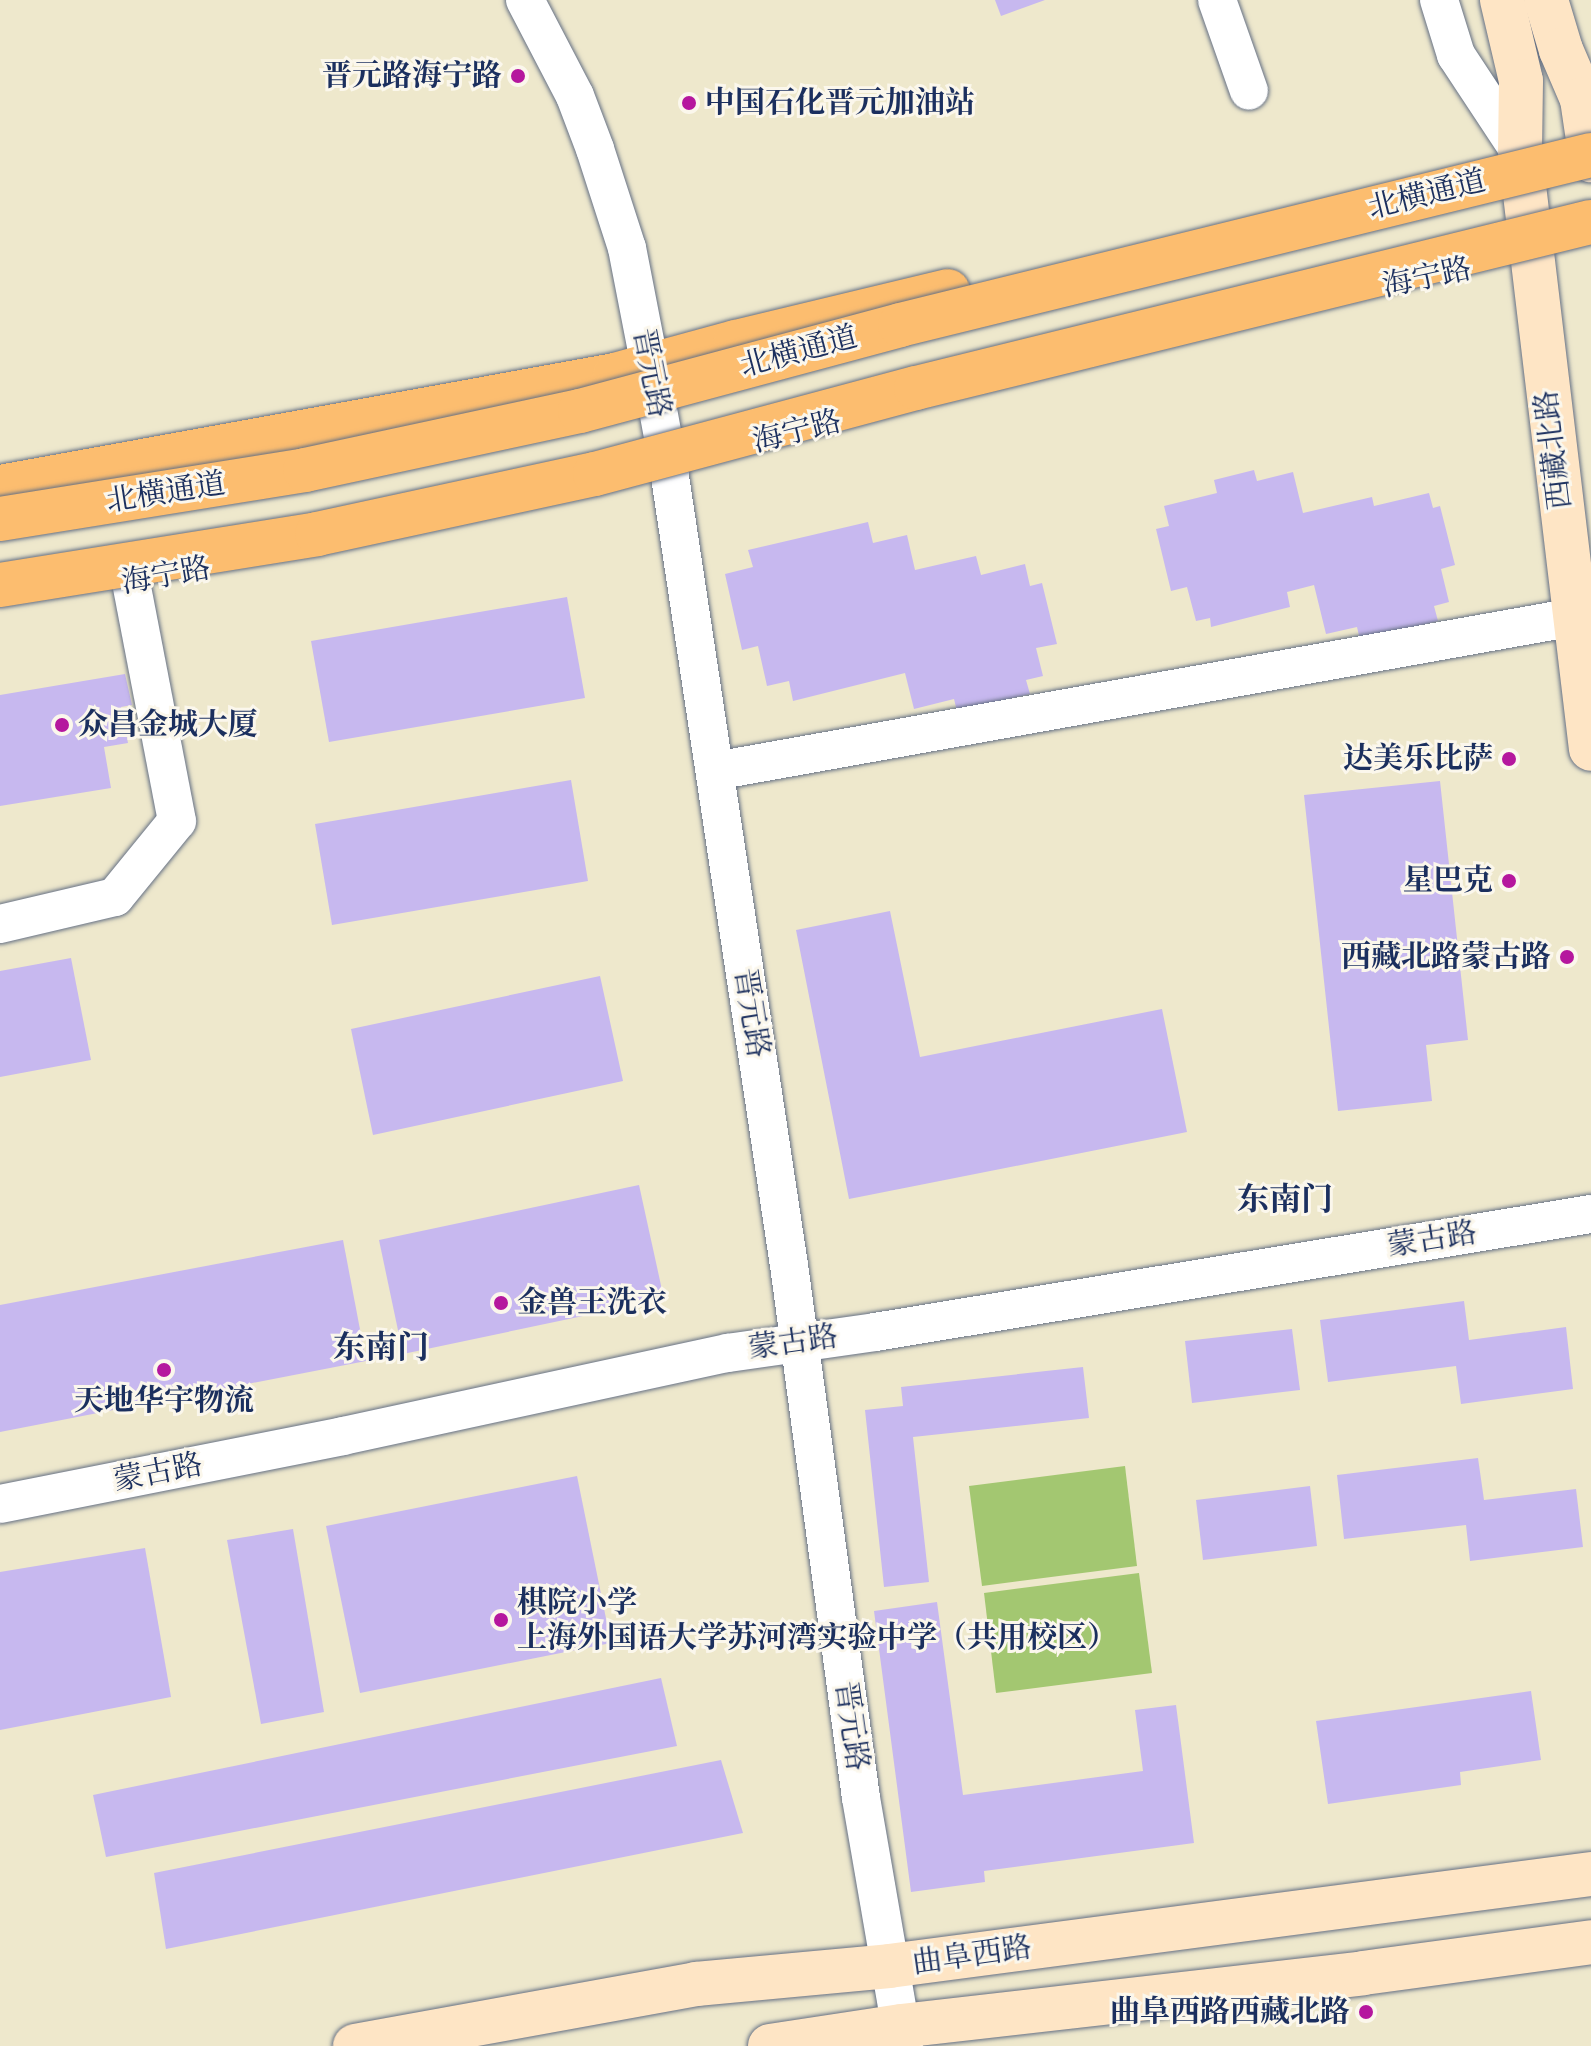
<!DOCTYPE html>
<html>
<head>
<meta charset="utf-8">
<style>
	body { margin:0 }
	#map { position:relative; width:1591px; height:2046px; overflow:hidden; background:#eee8cc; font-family:"Libre Bodoni","Noto Serif SC",serif }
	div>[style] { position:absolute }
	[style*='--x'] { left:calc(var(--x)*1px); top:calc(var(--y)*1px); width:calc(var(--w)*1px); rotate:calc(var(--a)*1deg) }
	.green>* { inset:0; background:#a3c771 }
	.building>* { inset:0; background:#c7b8ef }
	.roads { filter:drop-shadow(0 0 2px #657084) drop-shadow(0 0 2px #657084) }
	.street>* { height:38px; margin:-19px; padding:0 19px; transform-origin:19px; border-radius:19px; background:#fff }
	.secondary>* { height:44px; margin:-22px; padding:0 22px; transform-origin:22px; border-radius:22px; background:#fee5c5 }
	.primary>* { height:44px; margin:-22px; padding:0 22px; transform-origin:22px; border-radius:22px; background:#fcbd6f }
	.bridges { filter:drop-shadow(0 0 2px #657084) drop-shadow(0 0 2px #657084) }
	.highway-bridge>* { height:44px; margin:-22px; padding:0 22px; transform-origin:22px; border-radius:22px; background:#fcbd6f }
	.dots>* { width:22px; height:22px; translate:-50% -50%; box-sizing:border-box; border:4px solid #fbf7ec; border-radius:50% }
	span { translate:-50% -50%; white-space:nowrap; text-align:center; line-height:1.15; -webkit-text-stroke:6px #fbf7ec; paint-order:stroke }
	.poi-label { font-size:30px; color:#1b2f5e; font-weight:700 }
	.right { translate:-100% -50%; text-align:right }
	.left { translate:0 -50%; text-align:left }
	.street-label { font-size:30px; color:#1b2f5e }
	.neighbourhood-label { font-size:32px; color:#1b2f5e; font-weight:700 }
</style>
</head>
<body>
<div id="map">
	<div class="green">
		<div style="clip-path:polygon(1125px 1466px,1137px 1566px,982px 1586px,969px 1486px)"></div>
		<div style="clip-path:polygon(1139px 1573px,1152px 1673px,996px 1693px,984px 1593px)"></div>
	</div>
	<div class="building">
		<div style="clip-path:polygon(995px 0,1045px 0,1001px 16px)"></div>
		<div style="clip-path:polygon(1254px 470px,1257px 481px,1293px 472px,1303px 513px,1372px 497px,1374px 506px,1429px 493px,1433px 508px,1440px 506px,1455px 565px,1441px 569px,1449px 602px,1434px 606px,1438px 621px,1360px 640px,1357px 627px,1326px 634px,1314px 585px,1287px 592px,1290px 607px,1211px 627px,1210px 618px,1196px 621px,1187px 587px,1171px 591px,1156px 529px,1169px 526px,1164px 506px,1217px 493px,1214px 480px)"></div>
		<div style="clip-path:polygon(868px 522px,873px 543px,907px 535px,915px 570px,976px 556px,981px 575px,1025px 564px,1030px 586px,1042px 583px,1057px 644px,1036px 648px,1043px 676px,1026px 680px,1030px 694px,957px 711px,954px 699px,914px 709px,905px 673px,793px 701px,789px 681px,767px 686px,758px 646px,742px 650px,725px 574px,753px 567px,748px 550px)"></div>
		<div style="clip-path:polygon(567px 597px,585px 698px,329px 742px,311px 641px)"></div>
		<div style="clip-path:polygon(125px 674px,132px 705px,121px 707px,128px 743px,104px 747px,111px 788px,0 806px,0 695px)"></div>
		<div style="clip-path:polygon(571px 780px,588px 881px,332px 925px,315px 824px)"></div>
		<div style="clip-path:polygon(1440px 781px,1468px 1040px,1426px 1045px,1432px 1101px,1338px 1111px,1304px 795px)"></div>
		<div style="clip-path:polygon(890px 911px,920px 1057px,1162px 1009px,1187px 1132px,849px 1199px,796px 930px)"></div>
		<div style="clip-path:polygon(71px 958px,91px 1060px,0 1077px,0 971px)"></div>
		<div style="clip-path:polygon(600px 976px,623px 1081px,373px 1135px,351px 1029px)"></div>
		<div style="clip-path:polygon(639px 1185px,664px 1299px,403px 1354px,379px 1240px)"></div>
		<div style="clip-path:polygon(343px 1240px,366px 1361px,0 1432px,0 1305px)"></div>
		<div style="clip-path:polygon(1464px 1301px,1469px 1340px,1566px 1327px,1573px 1389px,1461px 1404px,1456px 1366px,1328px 1382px,1320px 1320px)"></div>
		<div style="clip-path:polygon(1292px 1329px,1300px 1390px,1192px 1403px,1185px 1341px)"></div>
		<div style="clip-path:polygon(1083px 1367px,1089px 1418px,913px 1437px,929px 1582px,884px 1587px,865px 1410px,903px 1406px,901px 1387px)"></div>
		<div style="clip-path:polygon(1478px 1458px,1484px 1500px,1576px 1489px,1583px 1547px,1470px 1561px,1466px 1525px,1344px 1539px,1337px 1475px)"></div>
		<div style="clip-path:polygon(577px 1476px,611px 1643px,360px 1693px,326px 1526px)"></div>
		<div style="clip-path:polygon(1310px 1486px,1317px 1546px,1203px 1560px,1196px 1500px)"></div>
		<div style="clip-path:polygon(293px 1529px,324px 1712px,261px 1724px,227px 1540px)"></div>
		<div style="clip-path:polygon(145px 1548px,171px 1697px,0 1730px,0 1572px)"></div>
		<div style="clip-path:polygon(937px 1602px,963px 1795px,1143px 1771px,1135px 1710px,1176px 1705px,1194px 1843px,984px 1871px,985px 1882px,911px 1892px,874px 1611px)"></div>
		<div style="clip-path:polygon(661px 1678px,677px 1746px,106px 1857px,93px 1795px)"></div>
		<div style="clip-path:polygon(1531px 1691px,1541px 1760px,1460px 1772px,1461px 1785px,1328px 1804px,1316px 1721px)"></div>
		<div style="clip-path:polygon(721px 1760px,743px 1833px,166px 1949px,154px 1873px)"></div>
	</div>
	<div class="roads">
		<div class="street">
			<div style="--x:525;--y:0;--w:108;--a:62.5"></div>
			<div style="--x:575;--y:96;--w:57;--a:69.3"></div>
			<div style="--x:595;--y:149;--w:104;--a:72.1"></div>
			<div style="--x:627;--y:248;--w:120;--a:79"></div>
			<div style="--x:650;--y:366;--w:106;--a:79.6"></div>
			<div style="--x:669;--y:470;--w:804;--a:81.42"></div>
			<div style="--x:789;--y:1265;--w:538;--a:82.31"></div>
			<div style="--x:861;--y:1798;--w:252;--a:80.2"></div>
			<div style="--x:1217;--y:0;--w:96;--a:70.6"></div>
			<div style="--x:1439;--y:0;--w:58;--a:72.8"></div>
			<div style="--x:1456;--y:55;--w:116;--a:56.6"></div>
			<div style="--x:715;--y:771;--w:873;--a:-10.16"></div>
			<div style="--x:0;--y:924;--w:118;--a:-13.2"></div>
			<div style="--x:115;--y:897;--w:98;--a:-50.8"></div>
			<div style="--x:177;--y:821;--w:242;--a:-100.9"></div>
			<div style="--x:0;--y:1504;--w:350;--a:-11.2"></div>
			<div style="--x:343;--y:1436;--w:394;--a:-12.2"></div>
			<div style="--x:728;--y:1353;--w:148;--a:-8.1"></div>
			<div style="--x:875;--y:1332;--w:726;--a:-9.36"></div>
		</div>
		<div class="secondary">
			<div style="--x:1502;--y:0;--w:83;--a:76.8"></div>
			<div style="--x:1521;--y:81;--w:71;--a:90.8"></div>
			<div style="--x:1520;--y:152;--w:601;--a:83.22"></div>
			<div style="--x:1546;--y:0;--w:52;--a:73.3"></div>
			<div style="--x:1561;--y:50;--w:53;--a:66.8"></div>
			<div style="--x:1582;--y:99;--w:62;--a:81.6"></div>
			<div style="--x:355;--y:2046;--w:347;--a:-10.3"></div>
			<div style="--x:696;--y:1984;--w:194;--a:-5.3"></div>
			<div style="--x:889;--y:1966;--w:708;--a:-7.47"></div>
			<div style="--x:770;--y:2046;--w:133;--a:-8.7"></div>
			<div style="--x:901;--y:2026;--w:465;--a:-6.5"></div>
			<div style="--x:1363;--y:1973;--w:230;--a:-7.7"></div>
		</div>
		<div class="primary">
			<div style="--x:0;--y:487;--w:625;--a:-10.32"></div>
			<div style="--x:615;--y:375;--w:125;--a:-15.3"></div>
			<div style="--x:736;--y:342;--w:218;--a:-13.5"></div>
		</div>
	</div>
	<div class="bridges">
		<div class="highway-bridge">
			<div style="--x:0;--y:519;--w:309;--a:-9.1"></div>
			<div style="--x:305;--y:470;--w:281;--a:-12.1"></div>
			<div style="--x:580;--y:411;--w:331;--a:-15"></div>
			<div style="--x:900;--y:325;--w:712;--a:-13.82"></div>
			<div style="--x:0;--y:585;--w:321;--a:-9.1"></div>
			<div style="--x:317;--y:534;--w:284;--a:-12.2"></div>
			<div style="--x:595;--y:474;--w:332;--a:-15"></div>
			<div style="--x:916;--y:388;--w:695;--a:-13.82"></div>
		</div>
	</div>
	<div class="dots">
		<div style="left:518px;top:76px;background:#b5179e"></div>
		<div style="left:689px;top:103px;background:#b5179e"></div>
		<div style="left:62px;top:725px;background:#b5179e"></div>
		<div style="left:1509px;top:759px;background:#b5179e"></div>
		<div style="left:1509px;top:881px;background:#b5179e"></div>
		<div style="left:1567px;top:957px;background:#b5179e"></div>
		<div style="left:501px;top:1303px;background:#b5179e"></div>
		<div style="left:164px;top:1370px;background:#b5179e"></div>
		<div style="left:501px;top:1620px;background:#b5179e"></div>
		<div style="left:1366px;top:2012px;background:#b5179e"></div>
	</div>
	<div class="poi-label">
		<span class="right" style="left:502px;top:76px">晋元路海宁路</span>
		<span class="left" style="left:705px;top:103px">中国石化晋元加油站</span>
		<span class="left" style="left:78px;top:725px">众昌金城大厦</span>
		<span class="right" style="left:1493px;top:759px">达美乐比萨</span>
		<span class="right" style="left:1493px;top:881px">星巴克</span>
		<span class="right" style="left:1551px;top:957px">西藏北路蒙古路</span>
		<span class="left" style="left:517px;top:1303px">金兽王洗衣</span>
		<span style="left:164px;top:1401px">天地华宇物流</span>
		<span class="left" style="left:517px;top:1620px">棋院小学<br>上海外国语大学苏河湾实验中学（共用校区）</span>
		<span class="right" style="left:1350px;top:2012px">曲阜西路西藏北路</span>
	</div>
	<div class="street-label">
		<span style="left:1427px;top:195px;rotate:-14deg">北横通道</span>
		<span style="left:1427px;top:278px;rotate:-12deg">海宁路</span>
		<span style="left:799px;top:352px;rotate:-15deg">北横通道</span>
		<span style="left:651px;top:373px;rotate:79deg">晋元路</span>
		<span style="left:797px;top:432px;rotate:-14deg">海宁路</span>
		<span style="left:1554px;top:450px;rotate:-97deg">西藏北路</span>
		<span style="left:166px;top:493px;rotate:-9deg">北横通道</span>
		<span style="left:166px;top:576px;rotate:-10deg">海宁路</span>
		<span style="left:751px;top:1013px;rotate:81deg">晋元路</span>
		<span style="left:1432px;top:1240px;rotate:-9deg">蒙古路</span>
		<span style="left:793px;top:1343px;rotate:-8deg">蒙古路</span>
		<span style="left:158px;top:1473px;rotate:-11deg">蒙古路</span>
		<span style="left:851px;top:1726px;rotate:82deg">晋元路</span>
		<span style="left:972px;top:1956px;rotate:-8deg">曲阜西路</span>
	</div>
	<div class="neighbourhood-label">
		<span style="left:1285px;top:1200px">东南门</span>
		<span style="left:381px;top:1348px">东南门</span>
	</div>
</div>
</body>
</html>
